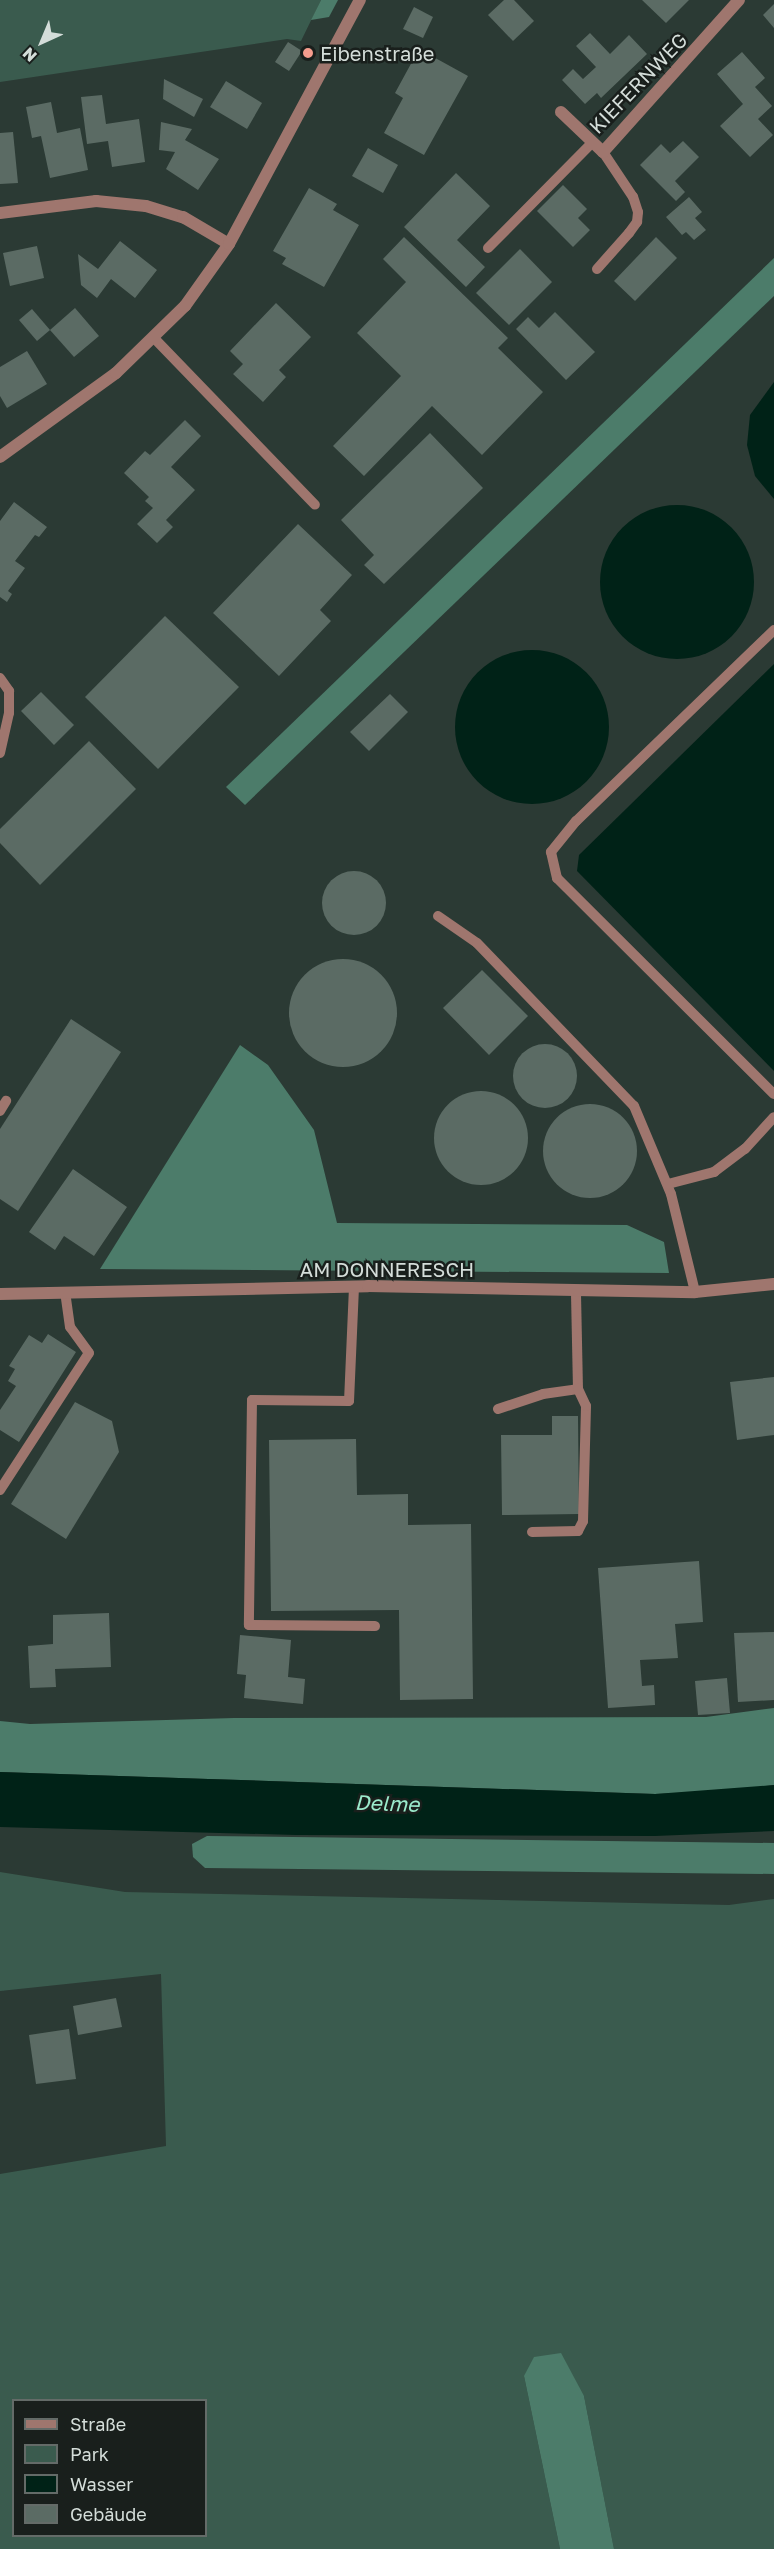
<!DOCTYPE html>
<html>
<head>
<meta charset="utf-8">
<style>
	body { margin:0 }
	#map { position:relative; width:774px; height:2549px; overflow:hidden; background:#2b3a34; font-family:"Golos Text",sans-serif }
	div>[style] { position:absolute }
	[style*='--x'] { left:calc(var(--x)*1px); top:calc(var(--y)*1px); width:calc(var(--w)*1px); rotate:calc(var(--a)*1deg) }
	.green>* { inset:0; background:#3a5b4e }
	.forest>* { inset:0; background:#4c7c6a }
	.water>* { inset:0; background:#002217 }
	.round { border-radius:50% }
	.building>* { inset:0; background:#5b6b64 }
	.lane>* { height:10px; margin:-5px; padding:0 5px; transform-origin:5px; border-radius:5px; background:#9f766e }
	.street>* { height:12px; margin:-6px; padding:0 6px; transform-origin:6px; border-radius:6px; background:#9f766e }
	.dots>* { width:16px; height:16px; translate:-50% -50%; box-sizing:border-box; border:3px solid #191f1c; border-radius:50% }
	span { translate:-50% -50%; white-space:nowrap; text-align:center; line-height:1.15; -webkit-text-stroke:5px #191f1c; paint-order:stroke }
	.poi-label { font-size:20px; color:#d4ddd9 }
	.left { translate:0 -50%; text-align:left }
	.street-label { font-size:20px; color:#d4ddd9 }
	.water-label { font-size:21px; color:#9beacc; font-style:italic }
	.legend { position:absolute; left:12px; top:2399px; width:195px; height:138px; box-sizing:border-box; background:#191f1c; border:2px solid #646b68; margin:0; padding:8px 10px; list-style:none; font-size:18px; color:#d4ddd9 }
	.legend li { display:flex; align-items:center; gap:12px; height:30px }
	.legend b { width:30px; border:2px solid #646b68 }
	.north { position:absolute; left:12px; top:12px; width:60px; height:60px; -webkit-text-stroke:4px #191f1c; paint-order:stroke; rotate:224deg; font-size:16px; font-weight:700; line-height:24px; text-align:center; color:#d4ddd9 }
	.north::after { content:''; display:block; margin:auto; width:21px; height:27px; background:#d4ddd9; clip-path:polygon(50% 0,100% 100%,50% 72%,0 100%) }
</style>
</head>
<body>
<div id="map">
	<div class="green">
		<div style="clip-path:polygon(0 0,321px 0,301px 41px,287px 39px,0 82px)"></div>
		<div style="clip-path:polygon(evenodd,0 1872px,125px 1892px,729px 1905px,774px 1899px,774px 2549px,614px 2549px,584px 2396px,524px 2376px,560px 2549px,0 2549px,0 2174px,166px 2146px,161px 1974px,0 1991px,0 1872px,14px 2400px,206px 2400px,206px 2536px,14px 2536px,14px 2400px)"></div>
	</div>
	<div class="forest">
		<div style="clip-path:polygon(321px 0,338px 0,329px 17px,311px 20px)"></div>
		<div style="clip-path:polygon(774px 258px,774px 296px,245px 805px,226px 787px)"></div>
		<div style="clip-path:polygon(240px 1045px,268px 1065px,314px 1130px,337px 1223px,627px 1225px,664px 1242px,669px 1273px,100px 1269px)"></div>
		<div style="clip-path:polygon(774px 1708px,774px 1785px,726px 1791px,655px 1794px,0 1772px,0 1721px,30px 1724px,234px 1718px,706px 1717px)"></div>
		<div style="clip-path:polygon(207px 1836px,774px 1843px,774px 1874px,205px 1868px,193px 1857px,192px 1844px)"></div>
		<div style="clip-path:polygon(561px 2353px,584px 2396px,614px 2549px,560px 2549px,524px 2376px,534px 2357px)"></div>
	</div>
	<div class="water">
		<div style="clip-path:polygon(774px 382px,774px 499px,755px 476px,747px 445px,750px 415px)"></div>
		<div class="round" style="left:600px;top:505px;width:154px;height:154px"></div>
		<div class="round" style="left:455px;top:650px;width:154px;height:154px"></div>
		<div style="clip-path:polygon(774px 664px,774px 1071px,577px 871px,579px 855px)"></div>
		<div style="clip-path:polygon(0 1772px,655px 1794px,774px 1785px,774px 1831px,655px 1836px,296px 1835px,0 1827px)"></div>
	</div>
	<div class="building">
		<div style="clip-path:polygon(504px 0,514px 0,534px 21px,513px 41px,488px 15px)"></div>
		<div style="clip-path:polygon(642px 0,689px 0,666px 23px)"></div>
		<div style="clip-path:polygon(774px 4px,774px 28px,763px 15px)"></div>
		<div style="clip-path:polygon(414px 7px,433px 17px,423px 38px,403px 29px)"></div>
		<div style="clip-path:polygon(590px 33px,610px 54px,629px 35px,647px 54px,601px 98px,597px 93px,585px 104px,562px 80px,573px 69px,583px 79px,596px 67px,576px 46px)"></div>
		<div style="clip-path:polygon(288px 42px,302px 51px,289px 71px,275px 62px)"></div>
		<div style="clip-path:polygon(419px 49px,468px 76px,424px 155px,384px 133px,403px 98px,395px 93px)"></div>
		<div style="clip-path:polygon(742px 52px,765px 78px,755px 87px,772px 106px,758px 119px,773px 135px,750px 157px,720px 126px,743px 104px,717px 74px)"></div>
		<div style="clip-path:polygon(164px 79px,203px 99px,194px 117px,163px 99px)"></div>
		<div style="clip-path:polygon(226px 81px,262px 103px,247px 129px,210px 107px)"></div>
		<div style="clip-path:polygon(102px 95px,106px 124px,139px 119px,145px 162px,112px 167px,108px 141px,87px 144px,81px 97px)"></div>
		<div style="clip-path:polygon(51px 102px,57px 133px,80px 128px,88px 170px,50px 178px,41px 136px,32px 138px,26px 107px)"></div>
		<div style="clip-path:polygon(161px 122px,192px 129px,185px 140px,219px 159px,198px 190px,166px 169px,175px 152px,159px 150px)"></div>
		<div style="clip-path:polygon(13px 132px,18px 183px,0 184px,0 133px)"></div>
		<div style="clip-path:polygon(683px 141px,699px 157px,675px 181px,685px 192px,676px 201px,640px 165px,661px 144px,670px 153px)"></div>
		<div style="clip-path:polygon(368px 148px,398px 165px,383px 193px,352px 176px)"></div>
		<div style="clip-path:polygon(456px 173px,490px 206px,457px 240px,485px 267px,466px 287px,404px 227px)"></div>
		<div style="clip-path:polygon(563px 185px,587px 209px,578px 218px,590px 230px,573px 247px,537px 211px)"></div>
		<div style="clip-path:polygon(309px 188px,337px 204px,333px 210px,359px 225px,324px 287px,282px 264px,286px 258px,273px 251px)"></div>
		<div style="clip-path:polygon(689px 197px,702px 212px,695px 218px,706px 230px,694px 240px,686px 232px,682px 235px,666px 217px)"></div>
		<div style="clip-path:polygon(404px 237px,508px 338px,498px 348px,543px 392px,482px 455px,432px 406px,364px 476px,333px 446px,401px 376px,357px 333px,406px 282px,383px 259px)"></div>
		<div style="clip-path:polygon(656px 237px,677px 258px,635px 301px,614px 281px)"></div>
		<div style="clip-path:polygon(120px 241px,157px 270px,135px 298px,111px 279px,97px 298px,81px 285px,78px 254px,98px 269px)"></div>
		<div style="clip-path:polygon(37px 246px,44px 278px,10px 286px,3px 253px)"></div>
		<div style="clip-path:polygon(520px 249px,552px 282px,509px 325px,476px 293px)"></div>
		<div style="clip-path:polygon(276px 303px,311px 337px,279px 370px,286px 377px,263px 402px,233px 374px,243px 364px,230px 351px)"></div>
		<div style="clip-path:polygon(75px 308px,99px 336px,74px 357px,50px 330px)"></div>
		<div style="clip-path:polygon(32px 309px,50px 330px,37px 341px,19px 320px)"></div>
		<div style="clip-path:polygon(555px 312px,595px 352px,566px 380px,516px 329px,528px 317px,539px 328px)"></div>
		<div style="clip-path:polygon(27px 351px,47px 384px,7px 408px,0 396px,0 367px)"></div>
		<div style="clip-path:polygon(185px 420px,201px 436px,171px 467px,195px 490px,166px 520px,173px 527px,157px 543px,137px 524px,153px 508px,145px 501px,149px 497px,124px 473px,145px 451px,150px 455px)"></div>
		<div style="clip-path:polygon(430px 433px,483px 488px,384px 584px,364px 565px,374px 555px,341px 520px)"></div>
		<div style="clip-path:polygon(14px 502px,47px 527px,39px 537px,35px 535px,15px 561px,25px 568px,8px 591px,12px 594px,7px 602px,0 597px,0 521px)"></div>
		<div style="clip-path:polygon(298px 524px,352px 575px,320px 610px,331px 621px,279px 676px,213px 613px)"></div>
		<div style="clip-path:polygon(165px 616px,239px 687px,158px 769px,85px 697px)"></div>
		<div style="clip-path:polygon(41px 692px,74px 725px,54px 745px,21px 711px)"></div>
		<div style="clip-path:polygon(390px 694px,408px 712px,369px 751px,350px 732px)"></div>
		<div style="clip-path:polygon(89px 741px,136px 789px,40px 885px,0 843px,0 829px)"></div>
		<div class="round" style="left:322px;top:871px;width:64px;height:64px"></div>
		<div class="round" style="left:289px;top:959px;width:108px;height:108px"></div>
		<div style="clip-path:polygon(482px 970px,528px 1016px,489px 1055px,443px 1008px)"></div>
		<div style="clip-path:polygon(71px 1019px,121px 1052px,18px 1211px,0 1199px,0 1129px)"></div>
		<div class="round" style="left:513px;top:1044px;width:64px;height:64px"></div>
		<div class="round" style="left:434px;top:1091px;width:94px;height:94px"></div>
		<div class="round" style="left:543px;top:1104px;width:94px;height:94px"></div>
		<div style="clip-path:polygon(73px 1169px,127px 1207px,94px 1256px,64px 1236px,55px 1250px,29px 1232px)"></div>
		<div style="clip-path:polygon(48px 1334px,76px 1352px,19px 1442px,0 1430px,0 1410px,16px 1386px,8px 1381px,15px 1369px,9px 1366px,29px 1335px,42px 1343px)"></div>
		<div style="clip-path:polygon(774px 1377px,774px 1435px,737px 1440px,730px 1382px)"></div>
		<div style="clip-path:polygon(75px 1402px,112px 1421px,119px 1452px,66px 1539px,11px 1504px)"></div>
		<div style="clip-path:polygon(552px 1416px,578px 1416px,579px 1514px,502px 1515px,501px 1435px,552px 1435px)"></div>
		<div style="clip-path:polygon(356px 1439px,357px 1495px,408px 1494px,408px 1525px,471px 1524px,473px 1699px,400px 1700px,399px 1610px,271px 1611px,269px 1440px)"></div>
		<div style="clip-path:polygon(699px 1561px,703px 1622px,675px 1624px,678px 1658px,640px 1660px,642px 1686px,654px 1685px,655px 1705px,608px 1708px,598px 1568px)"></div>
		<div style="clip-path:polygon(109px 1613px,111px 1667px,55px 1669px,56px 1687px,30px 1688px,28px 1646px,53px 1644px,53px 1615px)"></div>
		<div style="clip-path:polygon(774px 1632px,774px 1700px,738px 1702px,734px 1633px)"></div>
		<div style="clip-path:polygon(240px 1635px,291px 1640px,288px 1677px,305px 1679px,303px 1704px,244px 1698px,246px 1675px,237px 1674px)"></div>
		<div style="clip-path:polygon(727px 1678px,730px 1713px,698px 1715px,695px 1681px)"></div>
		<div style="clip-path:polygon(116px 1998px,122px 2027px,78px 2035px,73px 2006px)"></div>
		<div style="clip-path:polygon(69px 2029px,76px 2079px,36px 2084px,29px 2035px)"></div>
	</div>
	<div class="lane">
		<div style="--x:488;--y:248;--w:149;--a:-45.3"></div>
		<div style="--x:597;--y:269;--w:48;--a:-48.4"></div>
		<div style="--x:629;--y:233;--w:14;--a:-54"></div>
		<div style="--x:637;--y:222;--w:10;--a:-84"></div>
		<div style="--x:638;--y:212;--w:16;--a:-108"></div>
		<div style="--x:633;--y:197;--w:54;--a:-123.7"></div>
		<div style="--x:153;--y:337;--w:233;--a:46"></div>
		<div style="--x:774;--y:630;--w:275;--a:136"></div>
		<div style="--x:576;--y:821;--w:40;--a:129"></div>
		<div style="--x:551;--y:852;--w:27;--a:77"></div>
		<div style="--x:557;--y:878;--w:306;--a:44.9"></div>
		<div style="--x:0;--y:678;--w:16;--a:55"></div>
		<div style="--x:9;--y:691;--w:22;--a:90"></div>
		<div style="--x:9;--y:713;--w:41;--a:102.7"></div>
		<div style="--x:438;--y:916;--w:47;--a:34.7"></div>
		<div style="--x:477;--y:943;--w:226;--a:46.1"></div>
		<div style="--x:634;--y:1106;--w:95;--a:67.2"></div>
		<div style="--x:671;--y:1194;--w:101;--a:76.2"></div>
		<div style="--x:0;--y:1111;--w:12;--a:-59"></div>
		<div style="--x:668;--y:1184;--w:48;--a:-14.6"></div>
		<div style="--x:714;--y:1172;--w:39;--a:-37"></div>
		<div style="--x:745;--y:1149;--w:43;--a:-47.8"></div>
		<div style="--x:354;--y:1287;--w:114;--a:92.5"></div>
		<div style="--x:349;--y:1401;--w:97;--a:-179.4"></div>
		<div style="--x:252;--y:1400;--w:225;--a:90.8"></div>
		<div style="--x:249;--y:1625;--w:126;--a:0.5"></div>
		<div style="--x:498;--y:1409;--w:47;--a:-18.4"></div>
		<div style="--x:543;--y:1394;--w:35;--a:-8"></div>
		<div style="--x:578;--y:1389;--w:99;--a:-91.2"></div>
		<div style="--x:0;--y:1490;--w:163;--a:-57"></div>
		<div style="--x:89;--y:1353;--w:32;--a:-126"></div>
		<div style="--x:70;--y:1327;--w:34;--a:-98"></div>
		<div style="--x:532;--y:1532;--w:46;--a:-1.2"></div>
		<div style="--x:578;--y:1531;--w:11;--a:-63"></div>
		<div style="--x:583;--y:1521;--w:115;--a:-88.5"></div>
		<div style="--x:586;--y:1406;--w:19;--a:-115"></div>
	</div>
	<div class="street">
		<div style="--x:561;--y:112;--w:58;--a:43.6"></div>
		<div style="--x:603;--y:152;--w:204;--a:-48.2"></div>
		<div style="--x:0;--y:213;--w:97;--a:-7.1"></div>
		<div style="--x:96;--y:201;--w:50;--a:5.7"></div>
		<div style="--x:146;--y:206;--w:39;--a:17"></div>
		<div style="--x:183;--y:217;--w:53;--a:30.4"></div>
		<div style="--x:0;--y:457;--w:143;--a:-35.9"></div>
		<div style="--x:116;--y:373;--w:96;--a:-44.2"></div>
		<div style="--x:185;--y:306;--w:76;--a:-54.6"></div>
		<div style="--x:229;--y:244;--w:277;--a:-61.8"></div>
		<div style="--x:0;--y:1294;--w:368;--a:-1.2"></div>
		<div style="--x:368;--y:1286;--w:327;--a:1.1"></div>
		<div style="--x:695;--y:1292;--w:79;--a:-5.8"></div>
	</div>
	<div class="dots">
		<div style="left:308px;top:53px;background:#f59d8e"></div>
	</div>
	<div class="poi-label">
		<span class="left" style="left:320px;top:53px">Eibenstraße</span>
	</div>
	<div class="street-label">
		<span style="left:638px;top:83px;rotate:-46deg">KIEFERNWEG</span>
		<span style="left:387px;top:1269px">AM DONNERESCH</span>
	</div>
	<div class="water-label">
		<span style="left:387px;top:1803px;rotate:2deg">Delme</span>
	</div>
	<ul class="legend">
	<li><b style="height:8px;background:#9f766e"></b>Straße</li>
	<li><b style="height:16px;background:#3a5b4e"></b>Park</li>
	<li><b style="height:16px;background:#002217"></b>Wasser</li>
	<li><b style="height:16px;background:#5b6b64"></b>Gebäude</li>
	</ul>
	<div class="north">N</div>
</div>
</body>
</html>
